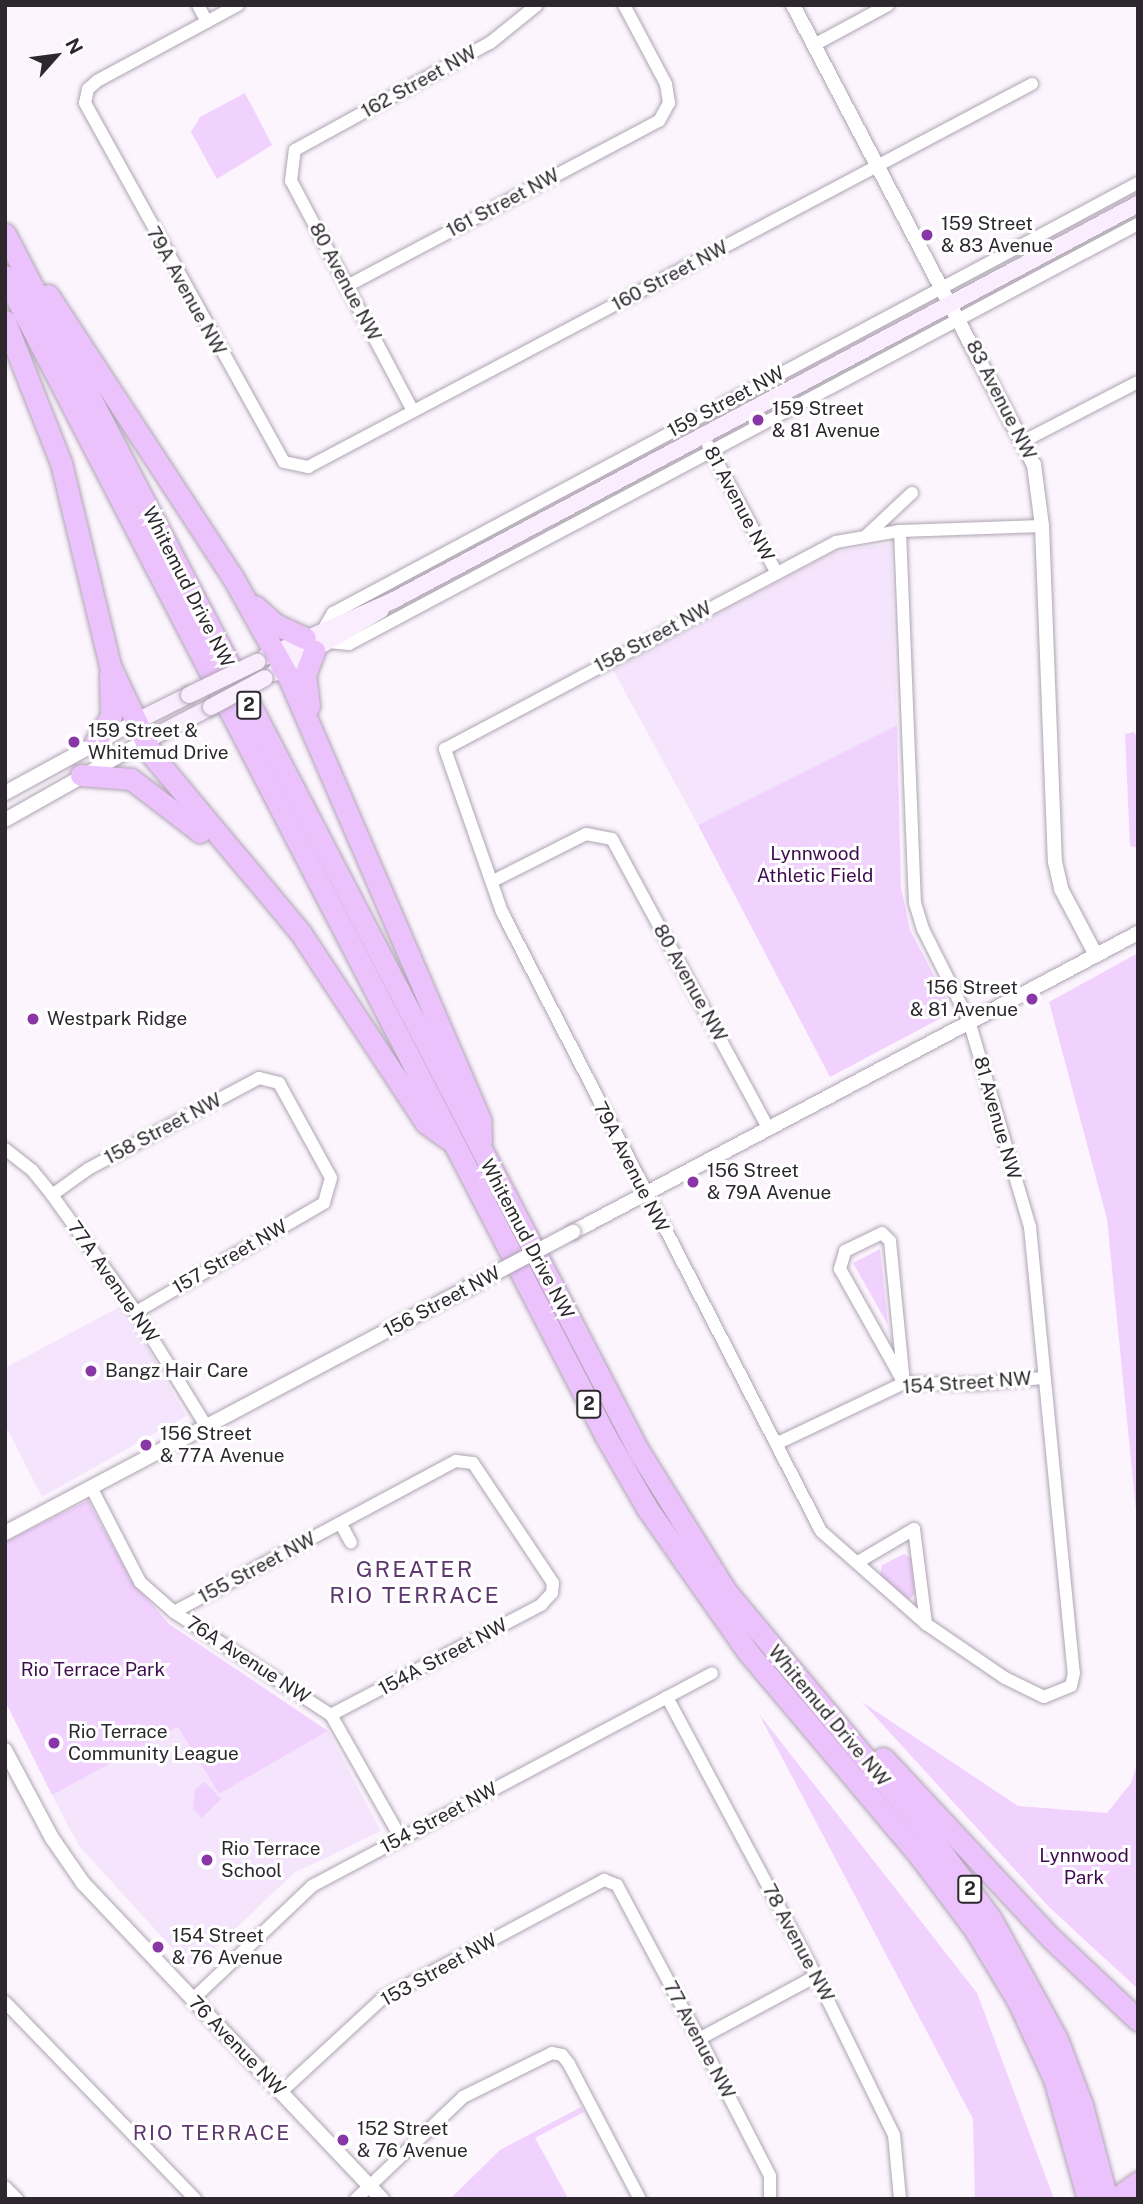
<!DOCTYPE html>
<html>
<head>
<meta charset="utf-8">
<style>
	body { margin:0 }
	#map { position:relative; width:1143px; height:2204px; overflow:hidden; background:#fcf5fe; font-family:"Public Sans",sans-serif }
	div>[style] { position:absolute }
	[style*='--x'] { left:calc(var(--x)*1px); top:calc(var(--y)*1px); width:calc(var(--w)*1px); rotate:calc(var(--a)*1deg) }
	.built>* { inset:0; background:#f5e5fc }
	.green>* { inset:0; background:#f1d1fe }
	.roads { filter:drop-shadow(0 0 2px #aea4b2) drop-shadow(0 0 2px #aea4b2) }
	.minor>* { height:12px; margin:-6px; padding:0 6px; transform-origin:6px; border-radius:6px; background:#fff }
	.tertiary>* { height:14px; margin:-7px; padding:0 7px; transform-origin:7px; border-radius:7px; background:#fff }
	.secondary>* { height:16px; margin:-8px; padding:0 8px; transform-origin:8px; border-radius:8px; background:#f9edfe }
	.motorway>* { height:21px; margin:-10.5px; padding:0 10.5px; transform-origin:10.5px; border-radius:10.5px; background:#ecc2fd }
	.bridges { filter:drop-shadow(0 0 2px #aea4b2) drop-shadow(0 0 2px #aea4b2) }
	.tertiary-bridge>* { height:14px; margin:-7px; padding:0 7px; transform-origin:7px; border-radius:7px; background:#fff }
	.secondary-bridge>* { height:16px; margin:-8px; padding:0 8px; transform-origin:8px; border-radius:8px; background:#f9edfe }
	.dots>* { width:19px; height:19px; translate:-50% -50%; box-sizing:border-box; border:4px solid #fff; border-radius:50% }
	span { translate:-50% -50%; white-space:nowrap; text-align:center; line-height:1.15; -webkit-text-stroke:6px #fff; paint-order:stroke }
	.shield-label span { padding:2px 5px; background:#fff; border:2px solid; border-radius:5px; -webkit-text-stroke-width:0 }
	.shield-label { font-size:18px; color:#2c282e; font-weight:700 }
	.street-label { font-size:19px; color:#2c282e }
	.poi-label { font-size:19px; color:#2c282e }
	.left { translate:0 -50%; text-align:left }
	.right { translate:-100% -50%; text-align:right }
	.park-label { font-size:19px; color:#400c51 }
	.neighbourhood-label { font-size:21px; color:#5f386f; letter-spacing:2px }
	.quarter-label { font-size:23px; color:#5f386f; letter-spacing:2px }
	.frame { position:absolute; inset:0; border:7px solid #2c282e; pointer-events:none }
	.north { position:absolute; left:21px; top:21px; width:70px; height:70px; -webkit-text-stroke:5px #fff; paint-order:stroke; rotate:62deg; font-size:19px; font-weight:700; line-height:28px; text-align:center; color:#2c282e }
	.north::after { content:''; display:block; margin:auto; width:24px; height:32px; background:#2c282e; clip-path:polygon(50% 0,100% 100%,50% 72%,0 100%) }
</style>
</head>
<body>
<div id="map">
	<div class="built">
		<div style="clip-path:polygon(891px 543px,897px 725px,698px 825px,613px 670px,834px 552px)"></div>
		<div style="clip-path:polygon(123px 1305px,186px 1416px,42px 1497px,5px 1425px,5px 1368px)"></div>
		<div style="clip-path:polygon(178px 1727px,219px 1794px,328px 1731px,381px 1831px,294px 1873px,192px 1970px,79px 1846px,52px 1795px)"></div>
	</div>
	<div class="green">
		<div style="clip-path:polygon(245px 93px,272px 145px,217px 179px,191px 132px,200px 117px)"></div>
		<div style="clip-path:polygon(897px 725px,901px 888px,910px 930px,948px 1002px,943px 1017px,830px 1077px,698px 825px)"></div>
		<div style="clip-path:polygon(1134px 732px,1138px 739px,1138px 848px,1130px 846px,1125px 734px)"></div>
		<div style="clip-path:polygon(1138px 953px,1138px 1530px,1107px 1219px,1049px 1002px)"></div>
		<div style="clip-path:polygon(880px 1249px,888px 1325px,853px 1263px)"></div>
		<div style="clip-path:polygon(88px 1500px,131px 1580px,169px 1624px,328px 1731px,219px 1794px,178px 1727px,52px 1795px,5px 1701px,5px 1542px)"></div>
		<div style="clip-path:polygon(904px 1554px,912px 1559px,915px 1594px,910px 1599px,903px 1599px,880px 1575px,882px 1565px)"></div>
		<div style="clip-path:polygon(862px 1702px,1018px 1806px,1107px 1813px,1131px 1783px,1138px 1762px,1138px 1989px,1049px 1907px)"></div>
		<div style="clip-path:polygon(759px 1714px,977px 1993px,1054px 2199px,975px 2199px,973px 2119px)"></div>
		<div style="clip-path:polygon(205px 1782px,221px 1799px,202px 1818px,193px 1809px,195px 1789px)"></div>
		<div style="clip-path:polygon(581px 2107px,584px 2112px,535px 2138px,568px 2198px,450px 2199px,500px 2150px)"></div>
	</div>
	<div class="roads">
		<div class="minor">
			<div style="--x:198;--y:5;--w:19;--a:62"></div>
			<div style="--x:238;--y:5;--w:160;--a:151.7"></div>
			<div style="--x:97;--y:81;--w:12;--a:138"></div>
			<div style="--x:88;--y:89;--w:14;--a:102"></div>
			<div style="--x:85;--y:103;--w:410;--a:61"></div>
			<div style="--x:284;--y:462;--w:25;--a:12"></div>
			<div style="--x:308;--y:467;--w:819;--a:-27.88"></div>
			<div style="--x:814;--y:45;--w:84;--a:-28.4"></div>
			<div style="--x:347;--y:286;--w:353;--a:-27.9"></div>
			<div style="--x:659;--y:121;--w:21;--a:-61"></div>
			<div style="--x:669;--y:103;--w:19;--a:-99"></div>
			<div style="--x:666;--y:84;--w:89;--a:-118"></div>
			<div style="--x:413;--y:411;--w:260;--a:-117.9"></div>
			<div style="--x:291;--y:181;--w:31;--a:-83"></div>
			<div style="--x:295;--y:150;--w:222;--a:-28.8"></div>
			<div style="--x:490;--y:43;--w:60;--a:-39"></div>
			<div style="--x:1024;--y:441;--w:128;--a:-27.4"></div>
			<div style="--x:708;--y:445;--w:144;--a:61.8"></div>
			<div style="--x:900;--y:531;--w:372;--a:87.7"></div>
			<div style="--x:915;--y:903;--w:27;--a:73"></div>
			<div style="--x:923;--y:929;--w:103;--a:63.4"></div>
			<div style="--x:969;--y:1021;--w:215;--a:73.5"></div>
			<div style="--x:1030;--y:1227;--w:448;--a:84.4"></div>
			<div style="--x:1074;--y:1673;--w:13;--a:103"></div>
			<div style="--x:1071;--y:1686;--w:29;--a:158"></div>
			<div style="--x:1044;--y:1697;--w:43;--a:-154"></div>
			<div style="--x:1005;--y:1678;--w:96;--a:-145.6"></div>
			<div style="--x:926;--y:1624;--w:140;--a:-138.5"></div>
			<div style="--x:821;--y:1531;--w:696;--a:-117.26"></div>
			<div style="--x:502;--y:912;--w:173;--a:-109.3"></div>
			<div style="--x:445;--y:749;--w:442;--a:-27.9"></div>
			<div style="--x:836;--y:542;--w:65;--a:-9.8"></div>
			<div style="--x:900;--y:531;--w:142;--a:-2"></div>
			<div style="--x:866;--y:536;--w:63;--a:-43.1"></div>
			<div style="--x:323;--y:630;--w:20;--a:-60"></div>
			<div style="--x:333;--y:613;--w:913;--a:-28.11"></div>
			<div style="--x:329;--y:642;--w:20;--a:6"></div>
			<div style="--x:349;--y:644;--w:894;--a:-28.03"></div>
			<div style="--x:493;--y:881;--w:104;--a:-26.8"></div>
			<div style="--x:586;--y:834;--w:26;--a:11"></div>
			<div style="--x:612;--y:839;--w:328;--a:61.6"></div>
			<div style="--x:5;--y:1149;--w:34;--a:38"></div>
			<div style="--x:32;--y:1170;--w:32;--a:51"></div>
			<div style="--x:52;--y:1195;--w:144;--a:54.3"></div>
			<div style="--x:136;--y:1312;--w:134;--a:58.4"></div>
			<div style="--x:52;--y:1195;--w:44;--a:-35.8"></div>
			<div style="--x:88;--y:1169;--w:194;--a:-28"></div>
			<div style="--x:259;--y:1078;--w:21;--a:14"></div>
			<div style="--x:279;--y:1083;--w:108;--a:61.3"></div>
			<div style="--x:331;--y:1178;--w:26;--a:106"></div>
			<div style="--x:324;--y:1203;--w:217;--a:149.9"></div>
			<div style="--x:882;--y:1233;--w:11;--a:45"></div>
			<div style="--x:890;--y:1241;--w:143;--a:84.4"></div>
			<div style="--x:904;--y:1383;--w:131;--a:-119.3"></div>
			<div style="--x:840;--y:1269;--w:19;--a:-74"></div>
			<div style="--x:845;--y:1251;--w:41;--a:-25.9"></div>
			<div style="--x:778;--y:1443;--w:140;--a:-25.5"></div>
			<div style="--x:904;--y:1383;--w:71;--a:0.8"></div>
			<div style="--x:975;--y:1384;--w:68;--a:-5"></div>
			<div style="--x:91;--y:1487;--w:107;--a:62.7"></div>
			<div style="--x:140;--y:1582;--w:45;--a:41.4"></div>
			<div style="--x:174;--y:1612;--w:188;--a:33.3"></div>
			<div style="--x:331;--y:1715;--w:142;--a:60.4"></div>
			<div style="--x:341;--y:1524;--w:21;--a:62"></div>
			<div style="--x:858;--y:1562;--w:65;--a:-30.5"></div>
			<div style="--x:914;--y:1529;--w:96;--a:82.8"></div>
			<div style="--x:174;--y:1612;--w:320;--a:-28.2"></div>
			<div style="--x:456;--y:1461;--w:17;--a:7"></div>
			<div style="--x:473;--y:1463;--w:144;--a:56.3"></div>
			<div style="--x:553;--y:1583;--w:10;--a:96"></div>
			<div style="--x:552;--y:1593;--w:16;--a:133"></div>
			<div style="--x:541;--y:1605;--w:237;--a:152.4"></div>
			<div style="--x:667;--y:1697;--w:316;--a:61.9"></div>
			<div style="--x:816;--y:1976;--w:177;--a:63.9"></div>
			<div style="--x:894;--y:2135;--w:64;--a:84.6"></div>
			<div style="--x:192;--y:2000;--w:166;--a:-43.5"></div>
			<div style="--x:312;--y:1886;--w:453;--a:-28"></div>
			<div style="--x:5;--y:2002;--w:274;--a:46"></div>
			<div style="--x:699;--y:2039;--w:133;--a:-28.3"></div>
			<div style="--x:281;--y:2092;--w:139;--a:-42.7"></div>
			<div style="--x:383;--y:1998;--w:251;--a:-28.1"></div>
			<div style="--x:604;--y:1880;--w:14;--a:21"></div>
			<div style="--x:617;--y:1885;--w:180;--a:61.9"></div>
			<div style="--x:702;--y:2044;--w:148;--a:62.7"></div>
			<div style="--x:770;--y:2176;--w:23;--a:90"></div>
			<div style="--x:5;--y:2187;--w:17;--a:45"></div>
			<div style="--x:356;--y:2199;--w:148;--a:-43.6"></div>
			<div style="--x:463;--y:2097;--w:99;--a:-26.3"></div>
			<div style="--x:552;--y:2053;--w:10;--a:11"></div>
			<div style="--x:562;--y:2055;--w:11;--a:52"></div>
			<div style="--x:569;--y:2064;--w:153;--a:62.3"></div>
		</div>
		<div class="tertiary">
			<div style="--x:793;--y:5;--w:519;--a:62.35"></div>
			<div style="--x:1034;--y:465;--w:62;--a:82.5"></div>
			<div style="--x:1042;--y:526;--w:336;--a:87.8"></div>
			<div style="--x:1055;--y:862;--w:28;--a:77"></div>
			<div style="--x:1061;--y:889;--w:75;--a:62.1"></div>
			<div style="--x:5;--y:793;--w:148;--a:-28.6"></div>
			<div style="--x:5;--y:820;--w:161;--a:-29.4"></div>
			<div style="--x:573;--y:1232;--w:639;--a:-27.89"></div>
			<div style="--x:5;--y:1533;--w:525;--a:-27.93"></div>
			<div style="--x:5;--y:1750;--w:100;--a:61.9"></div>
			<div style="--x:52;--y:1838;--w:55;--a:55.4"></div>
			<div style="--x:83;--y:1883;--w:435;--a:46.6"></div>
		</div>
		<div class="secondary">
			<div style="--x:265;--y:657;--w:141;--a:-23.8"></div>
			<div style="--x:394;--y:600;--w:843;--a:-28.02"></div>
			<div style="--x:274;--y:673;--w:124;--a:-30.5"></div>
			<div style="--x:135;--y:722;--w:60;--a:-26.6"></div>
			<div style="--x:145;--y:741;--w:74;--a:-27.3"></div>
		</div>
		<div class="motorway">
			<div style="--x:5;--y:234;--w:1371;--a:62.5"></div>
			<div style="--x:638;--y:1450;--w:165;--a:58.1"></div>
			<div style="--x:725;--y:1590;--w:325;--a:50.2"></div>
			<div style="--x:933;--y:1840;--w:98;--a:53.7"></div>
			<div style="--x:991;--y:1919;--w:137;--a:61.2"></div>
			<div style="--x:1057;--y:2039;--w:71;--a:69.3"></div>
			<div style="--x:1082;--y:2105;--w:97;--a:75.1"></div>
			<div style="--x:5;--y:276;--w:1305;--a:62.63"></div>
			<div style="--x:605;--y:1435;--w:84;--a:60.1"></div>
			<div style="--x:647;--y:1508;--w:176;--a:55"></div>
			<div style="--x:748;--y:1652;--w:259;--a:49.9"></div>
			<div style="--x:915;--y:1850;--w:100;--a:53.1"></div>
			<div style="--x:975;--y:1930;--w:83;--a:58.8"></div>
			<div style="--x:1018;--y:2001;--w:86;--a:65.2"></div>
			<div style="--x:1054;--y:2079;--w:125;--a:74.2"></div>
			<div style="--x:48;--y:295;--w:336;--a:56.8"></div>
			<div style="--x:232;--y:576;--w:117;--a:60.8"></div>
			<div style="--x:289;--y:678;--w:482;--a:66.6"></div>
			<div style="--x:480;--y:1120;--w:20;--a:87"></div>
			<div style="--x:5;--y:321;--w:153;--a:68.5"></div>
			<div style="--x:61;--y:463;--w:209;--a:76.4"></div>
			<div style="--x:110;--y:666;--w:98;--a:64.7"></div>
			<div style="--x:152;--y:755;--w:231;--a:50.1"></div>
			<div style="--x:300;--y:932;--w:229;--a:56.6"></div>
			<div style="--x:426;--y:1123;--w:27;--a:36"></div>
			<div style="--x:255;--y:606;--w:27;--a:42"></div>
			<div style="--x:275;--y:624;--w:33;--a:25"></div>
			<div style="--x:309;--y:706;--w:31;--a:-97"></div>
			<div style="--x:305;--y:675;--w:26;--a:-69"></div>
			<div style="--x:96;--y:741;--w:29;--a:-59"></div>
			<div style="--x:111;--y:716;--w:41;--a:-91.4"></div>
			<div style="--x:81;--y:775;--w:50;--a:4.6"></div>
			<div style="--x:131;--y:779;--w:87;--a:37.5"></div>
			<div style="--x:883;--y:1758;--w:249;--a:47"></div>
			<div style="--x:1053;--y:1940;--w:117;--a:43.3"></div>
			<div style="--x:1115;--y:2199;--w:29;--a:-36"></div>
		</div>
	</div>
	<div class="bridges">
		<div class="tertiary-bridge">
			<div style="--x:469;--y:1287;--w:118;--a:-27.9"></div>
		</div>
		<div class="secondary-bridge">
			<div style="--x:189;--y:695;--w:76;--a:-25.9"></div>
			<div style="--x:211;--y:707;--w:61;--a:-28.2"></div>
		</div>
	</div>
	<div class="dots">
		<div style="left:927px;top:235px;background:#8937a6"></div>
		<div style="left:758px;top:420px;background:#8937a6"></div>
		<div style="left:74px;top:742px;background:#8937a6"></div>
		<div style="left:1032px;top:999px;background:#8937a6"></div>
		<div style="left:33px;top:1019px;background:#8937a6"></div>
		<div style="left:693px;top:1182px;background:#8937a6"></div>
		<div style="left:91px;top:1371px;background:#8937a6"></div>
		<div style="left:146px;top:1445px;background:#8937a6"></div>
		<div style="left:54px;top:1743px;background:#8937a6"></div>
		<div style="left:207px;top:1860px;background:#8937a6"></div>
		<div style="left:158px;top:1947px;background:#8937a6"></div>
		<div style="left:343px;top:2140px;background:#8937a6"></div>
	</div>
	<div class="shield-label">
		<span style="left:249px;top:705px">2</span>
		<span style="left:589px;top:1404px">2</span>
		<span style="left:970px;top:1889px">2</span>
	</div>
	<div class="street-label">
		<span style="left:419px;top:82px;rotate:-29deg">162 Street NW</span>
		<span style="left:503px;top:203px;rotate:-28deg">161 Street NW</span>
		<span style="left:670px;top:276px;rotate:-28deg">160 Street NW</span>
		<span style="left:345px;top:282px;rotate:62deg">80 Avenue NW</span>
		<span style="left:186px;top:291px;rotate:61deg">79A Avenue NW</span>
		<span style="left:1001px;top:400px;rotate:63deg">83 Avenue NW</span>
		<span style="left:726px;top:402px;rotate:-28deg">159 Street NW</span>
		<span style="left:739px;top:504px;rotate:62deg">81 Avenue NW</span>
		<span style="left:188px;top:587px;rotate:63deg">Whitemud Drive NW</span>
		<span style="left:653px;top:637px;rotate:-28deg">158 Street NW</span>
		<span style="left:690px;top:983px;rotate:61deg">80 Avenue NW</span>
		<span style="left:997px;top:1118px;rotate:74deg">81 Avenue NW</span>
		<span style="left:163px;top:1129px;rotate:-28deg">158 Street NW</span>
		<span style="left:631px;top:1167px;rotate:63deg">79A Avenue NW</span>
		<span style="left:527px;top:1239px;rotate:62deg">Whitemud Drive NW</span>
		<span style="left:230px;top:1257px;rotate:-30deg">157 Street NW</span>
		<span style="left:113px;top:1282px;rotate:55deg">77A Avenue NW</span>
		<span style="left:442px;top:1302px;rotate:-28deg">156 Street NW</span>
		<span style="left:967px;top:1383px;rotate:-4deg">154 Street NW</span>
		<span style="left:257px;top:1568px;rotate:-28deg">155 Street NW</span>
		<span style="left:443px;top:1657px;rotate:-28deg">154A Street NW</span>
		<span style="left:248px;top:1660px;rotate:33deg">76A Avenue NW</span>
		<span style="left:829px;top:1716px;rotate:50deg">Whitemud Drive NW</span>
		<span style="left:439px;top:1818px;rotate:-28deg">154 Street NW</span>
		<span style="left:798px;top:1943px;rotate:62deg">78 Avenue NW</span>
		<span style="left:439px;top:1970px;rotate:-29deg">153 Street NW</span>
		<span style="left:699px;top:2040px;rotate:62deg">77 Avenue NW</span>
		<span style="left:237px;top:2046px;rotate:46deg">76 Avenue NW</span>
	</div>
	<div class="poi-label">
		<span class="left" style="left:941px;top:235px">159 Street<br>&amp; 83 Avenue</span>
		<span class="left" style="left:772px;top:420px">159 Street<br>&amp; 81 Avenue</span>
		<span class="left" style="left:88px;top:742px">159 Street &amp;<br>Whitemud Drive</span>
		<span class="right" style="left:1018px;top:999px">156 Street<br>&amp; 81 Avenue</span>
		<span class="left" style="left:47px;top:1019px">Westpark Ridge</span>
		<span class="left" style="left:707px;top:1182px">156 Street<br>&amp; 79A Avenue</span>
		<span class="left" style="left:105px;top:1371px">Bangz Hair Care</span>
		<span class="left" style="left:160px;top:1445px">156 Street<br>&amp; 77A Avenue</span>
		<span class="left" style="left:68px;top:1743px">Rio Terrace<br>Community League</span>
		<span class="left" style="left:221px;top:1860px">Rio Terrace<br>School</span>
		<span class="left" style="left:172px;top:1947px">154 Street<br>&amp; 76 Avenue</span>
		<span class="left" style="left:357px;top:2140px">152 Street<br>&amp; 76 Avenue</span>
	</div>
	<div class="park-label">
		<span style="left:815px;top:865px">Lynnwood<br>Athletic Field</span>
		<span style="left:93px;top:1670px">Rio Terrace Park</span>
		<span style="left:1084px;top:1867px">Lynnwood<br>Park</span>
	</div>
	<div class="neighbourhood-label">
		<span style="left:212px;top:2133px">RIO TERRACE</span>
	</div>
	<div class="quarter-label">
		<span style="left:415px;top:1582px">GREATER<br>RIO TERRACE</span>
	</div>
	<div class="frame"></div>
	<div class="north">N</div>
</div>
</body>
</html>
